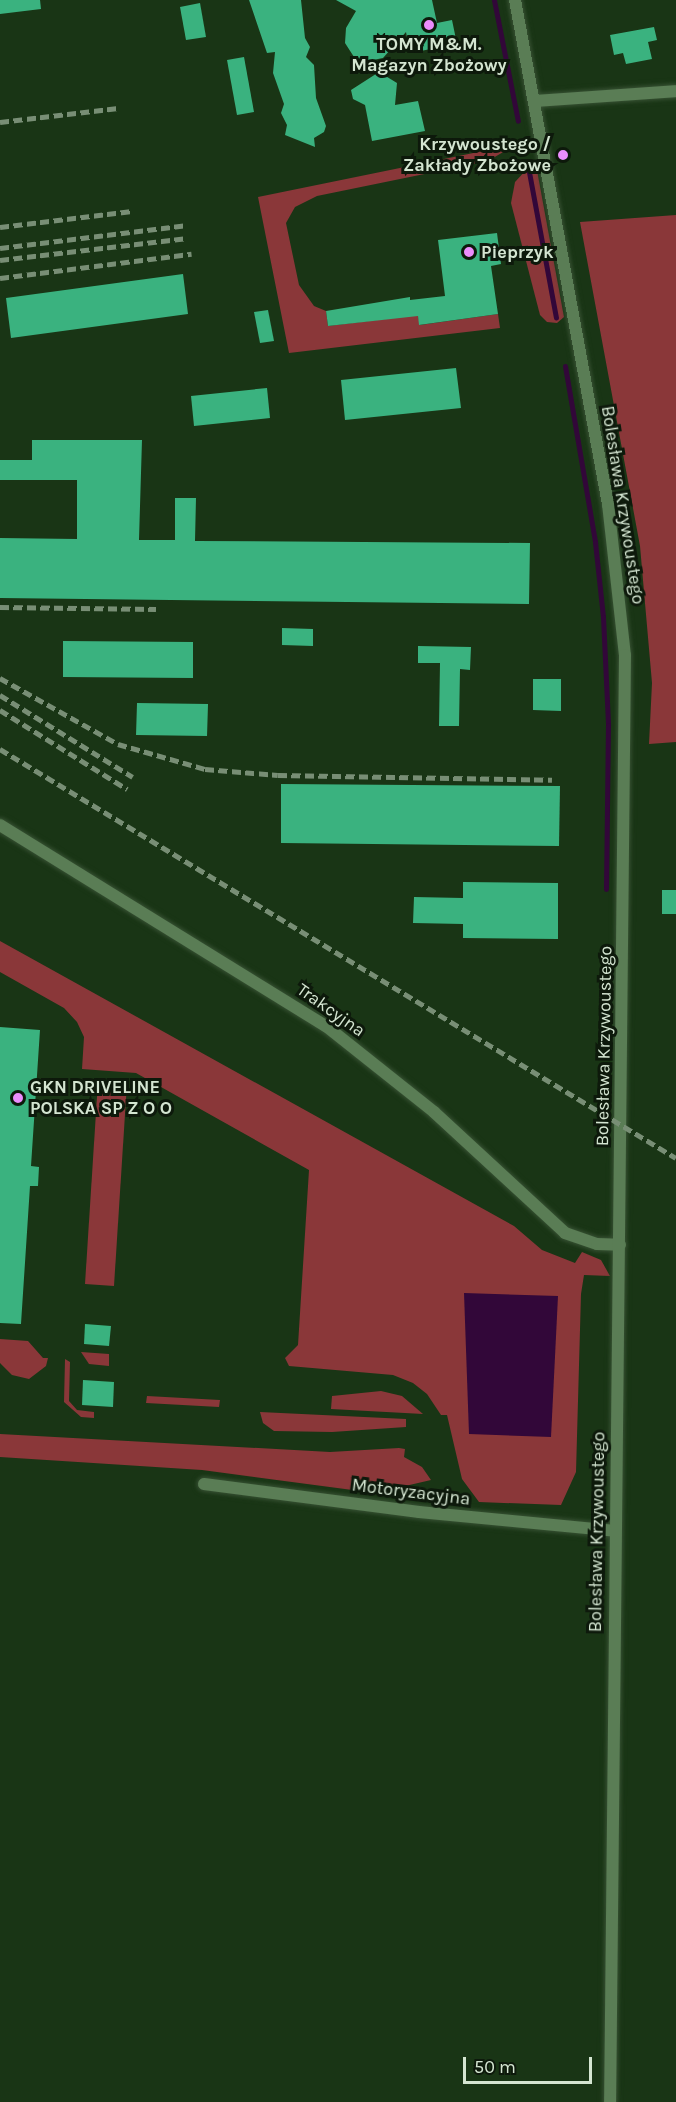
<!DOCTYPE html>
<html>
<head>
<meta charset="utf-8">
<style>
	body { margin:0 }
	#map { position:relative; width:676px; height:2102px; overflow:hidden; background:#193515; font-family:Karla,sans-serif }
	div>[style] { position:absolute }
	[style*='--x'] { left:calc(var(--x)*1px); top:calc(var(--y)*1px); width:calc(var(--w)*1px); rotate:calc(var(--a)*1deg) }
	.green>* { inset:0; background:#8a3739 }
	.water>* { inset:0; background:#320739 }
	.stream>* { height:5px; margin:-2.5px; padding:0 2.5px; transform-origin:2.5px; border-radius:2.5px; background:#320739 }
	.building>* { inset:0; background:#3ab27f }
	.roads { filter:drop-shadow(0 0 2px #375133) drop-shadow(0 0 2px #375133) }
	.minor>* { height:12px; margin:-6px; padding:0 6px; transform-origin:6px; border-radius:6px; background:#5a7d55 }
	.tertiary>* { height:12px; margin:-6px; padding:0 6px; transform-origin:6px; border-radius:6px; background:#5a7d55 }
	.rail>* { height:4.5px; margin-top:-2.25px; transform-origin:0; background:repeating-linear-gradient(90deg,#788e75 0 9px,transparent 0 13.5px) }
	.dots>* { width:16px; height:16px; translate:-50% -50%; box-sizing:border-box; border:3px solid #0d190b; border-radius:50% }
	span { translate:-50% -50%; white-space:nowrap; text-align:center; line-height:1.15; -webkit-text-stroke:6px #0d190b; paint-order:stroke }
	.poi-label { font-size:18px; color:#d4e5d1; font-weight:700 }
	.right { translate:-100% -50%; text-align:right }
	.left { translate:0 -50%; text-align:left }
	.street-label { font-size:18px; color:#d4e5d1 }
	.scale { position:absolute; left:463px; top:2057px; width:129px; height:27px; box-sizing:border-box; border:3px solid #d4e5d1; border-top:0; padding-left:8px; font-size:18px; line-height:21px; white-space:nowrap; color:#d4e5d1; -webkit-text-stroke:4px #0d190b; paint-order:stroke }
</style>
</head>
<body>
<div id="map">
	<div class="green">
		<div style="clip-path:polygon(517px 144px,488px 161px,317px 196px,295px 207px,286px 223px,299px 285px,314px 306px,326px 311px,328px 326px,418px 315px,420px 325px,498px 314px,500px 328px,289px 353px,258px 197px)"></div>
		<div style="clip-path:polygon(527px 169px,537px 170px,564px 317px,557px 323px,547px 322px,540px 315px,511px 203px,515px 182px)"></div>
		<div style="clip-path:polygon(676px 215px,676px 742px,649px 744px,652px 683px,640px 546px,580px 222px)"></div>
		<div style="clip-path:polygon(0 941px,514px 1226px,542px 1250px,575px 1263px,582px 1252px,601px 1260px,610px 1276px,584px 1275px,581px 1294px,576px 1472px,561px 1505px,479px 1502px,462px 1479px,447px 1415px,441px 1415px,427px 1394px,413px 1383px,393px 1375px,289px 1366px,285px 1358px,298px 1345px,309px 1170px,136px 1073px,82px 1069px,84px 1037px,77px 1022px,64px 1008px,0 972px)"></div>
		<div style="clip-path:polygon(98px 1081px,127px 1083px,114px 1286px,85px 1284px)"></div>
		<div style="clip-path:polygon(0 1339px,28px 1341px,43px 1358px,48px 1358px,46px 1366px,29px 1379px,12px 1375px,0 1363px)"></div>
		<div style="clip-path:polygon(81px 1352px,109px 1354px,109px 1366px,89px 1364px)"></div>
		<div style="clip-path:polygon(65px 1359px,70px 1362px,69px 1401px,77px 1410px,94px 1412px,94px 1418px,81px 1417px,64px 1402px)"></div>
		<div style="clip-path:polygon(381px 1391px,402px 1396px,423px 1414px,331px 1409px,332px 1396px)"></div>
		<div style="clip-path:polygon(147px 1396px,220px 1400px,219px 1407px,146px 1403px)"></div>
		<div style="clip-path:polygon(260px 1412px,406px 1419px,406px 1427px,332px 1432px,274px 1431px,263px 1423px)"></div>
		<div style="clip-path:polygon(0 1434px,330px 1452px,399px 1448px,405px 1449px,404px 1457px,422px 1467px,431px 1480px,375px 1493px,202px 1470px,0 1457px)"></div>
	</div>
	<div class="water">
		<div style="clip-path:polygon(464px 1293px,558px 1296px,551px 1437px,469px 1434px)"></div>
	</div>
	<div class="stream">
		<div style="--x:494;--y:0;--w:123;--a:78.8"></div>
		<div style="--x:529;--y:172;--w:148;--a:79.5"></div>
		<div style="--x:565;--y:366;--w:179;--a:80.3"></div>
		<div style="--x:595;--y:542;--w:75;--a:83.9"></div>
		<div style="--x:603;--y:617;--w:108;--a:87.3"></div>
		<div style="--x:608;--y:725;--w:164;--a:90.7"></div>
	</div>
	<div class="building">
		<div style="clip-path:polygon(0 0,40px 0,41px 9px,0 14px)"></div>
		<div style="clip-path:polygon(249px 0,301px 0,305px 38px,310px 47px,306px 57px,314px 65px,316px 98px,326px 126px,324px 132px,314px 138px,315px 147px,285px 135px,287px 125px,281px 113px,284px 104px,273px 73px,275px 52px,267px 53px)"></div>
		<div style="clip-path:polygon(336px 0,432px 0,437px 23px,452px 20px,457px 44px,410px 53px,406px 32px,383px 58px,363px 62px,354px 57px,345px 43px,346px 28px,356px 11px)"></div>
		<div style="clip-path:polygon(200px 3px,206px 37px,186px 40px,180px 7px)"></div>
		<div style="clip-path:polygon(654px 27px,657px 40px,648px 42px,652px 59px,626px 64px,623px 53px,614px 55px,610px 35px)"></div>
		<div style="clip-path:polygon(244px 57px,254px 112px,237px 115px,227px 60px)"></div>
		<div style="clip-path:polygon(379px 72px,397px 83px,395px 105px,418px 101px,425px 131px,372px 141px,365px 105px,353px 99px,351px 90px)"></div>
		<div style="clip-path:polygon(497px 233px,501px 264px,491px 266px,498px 314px,419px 325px,418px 316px,328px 326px,326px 311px,410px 297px,410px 300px,445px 296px,438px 240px)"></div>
		<div style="clip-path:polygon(183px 274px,188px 314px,11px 338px,6px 298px)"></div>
		<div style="clip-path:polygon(268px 310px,274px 341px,260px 343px,254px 312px)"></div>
		<div style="clip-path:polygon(456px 368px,461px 408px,345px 420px,341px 380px)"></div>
		<div style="clip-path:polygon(267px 388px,270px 418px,194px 426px,191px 396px)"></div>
		<div style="clip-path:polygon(32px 440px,142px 440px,139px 540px,175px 540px,175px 498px,196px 498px,195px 541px,530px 543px,529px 604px,0 598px,0 538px,77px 539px,77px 480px,0 480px,0 460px,32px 460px)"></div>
		<div style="clip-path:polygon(282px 628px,313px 629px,313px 646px,282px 645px)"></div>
		<div style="clip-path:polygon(63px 641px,193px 642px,193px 678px,63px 677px)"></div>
		<div style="clip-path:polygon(418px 646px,471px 647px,470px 670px,460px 669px,459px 726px,439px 726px,440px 663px,418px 663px)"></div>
		<div style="clip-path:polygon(533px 679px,561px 679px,561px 711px,533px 710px)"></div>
		<div style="clip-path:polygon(137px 703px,208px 704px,207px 736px,136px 735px)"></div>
		<div style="clip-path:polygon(281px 784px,560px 786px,559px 846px,281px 843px)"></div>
		<div style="clip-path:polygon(463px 882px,558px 883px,558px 939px,463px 938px,463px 924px,413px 923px,414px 897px,463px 898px)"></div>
		<div style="clip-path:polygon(662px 890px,676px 890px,676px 914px,662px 914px)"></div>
		<div style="clip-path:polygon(0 1027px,40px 1030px,31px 1166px,39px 1167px,38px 1186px,30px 1186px,21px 1324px,0 1323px)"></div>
		<div style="clip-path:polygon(85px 1324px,111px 1326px,109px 1346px,84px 1344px)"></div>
		<div style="clip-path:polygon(83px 1380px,114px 1382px,113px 1407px,82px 1405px)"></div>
	</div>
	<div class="roads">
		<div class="minor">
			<div style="--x:534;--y:101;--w:142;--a:-4"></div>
			<div style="--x:0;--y:825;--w:383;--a:31.7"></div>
			<div style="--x:326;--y:1026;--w:138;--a:38.5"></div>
			<div style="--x:434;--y:1112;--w:178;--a:42.7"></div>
			<div style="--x:565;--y:1233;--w:34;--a:19"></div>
			<div style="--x:597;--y:1244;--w:23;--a:2"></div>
			<div style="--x:204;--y:1484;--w:217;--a:7.4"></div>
			<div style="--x:419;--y:1512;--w:197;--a:5.5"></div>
		</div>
		<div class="tertiary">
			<div style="--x:515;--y:0;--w:513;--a:79.55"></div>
			<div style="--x:608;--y:504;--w:152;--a:83.6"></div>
			<div style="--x:625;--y:655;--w:1447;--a:90.59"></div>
		</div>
	</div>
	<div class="rail">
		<div style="--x:0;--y:122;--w:119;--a:-6.8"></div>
		<div style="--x:0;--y:227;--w:133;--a:-6.9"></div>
		<div style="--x:0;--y:248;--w:187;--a:-7"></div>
		<div style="--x:0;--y:260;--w:189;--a:-6.7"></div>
		<div style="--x:0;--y:278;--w:193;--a:-7.2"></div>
		<div style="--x:0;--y:607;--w:156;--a:0.7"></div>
		<div style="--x:0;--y:678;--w:135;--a:29.2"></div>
		<div style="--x:118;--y:744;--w:91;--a:16"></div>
		<div style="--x:205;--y:769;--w:73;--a:4.7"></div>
		<div style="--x:278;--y:775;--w:274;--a:1"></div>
		<div style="--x:0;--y:695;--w:156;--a:31.7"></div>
		<div style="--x:0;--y:710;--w:150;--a:31.9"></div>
		<div style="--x:0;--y:749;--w:790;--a:31.18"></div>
	</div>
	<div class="dots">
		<div style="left:429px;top:25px;background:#eb8dfc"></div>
		<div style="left:563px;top:155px;background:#eb8dfc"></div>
		<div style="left:469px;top:252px;background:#eb8dfc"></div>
		<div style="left:18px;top:1098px;background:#eb8dfc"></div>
	</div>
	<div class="poi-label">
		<span style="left:429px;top:55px">TOMY M&amp;M.<br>Magazyn Zbożowy</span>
		<span class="right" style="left:551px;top:155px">Krzywoustego /<br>Zakłady Zbożowe</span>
		<span class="left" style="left:481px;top:252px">Pieprzyk</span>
		<span class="left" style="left:30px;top:1098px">GKN DRIVELINE<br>POLSKA SP Z O O</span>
	</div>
	<div class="street-label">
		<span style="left:623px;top:505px;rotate:81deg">Bolesława Krzywoustego</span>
		<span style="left:331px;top:1010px;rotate:35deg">Trakcyjna</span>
		<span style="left:604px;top:1046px;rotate:-89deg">Bolesława Krzywoustego</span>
		<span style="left:411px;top:1492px;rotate:7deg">Motoryzacyjna</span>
		<span style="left:597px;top:1532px;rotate:-89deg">Bolesława Krzywoustego</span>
	</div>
	<div class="scale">50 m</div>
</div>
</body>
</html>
